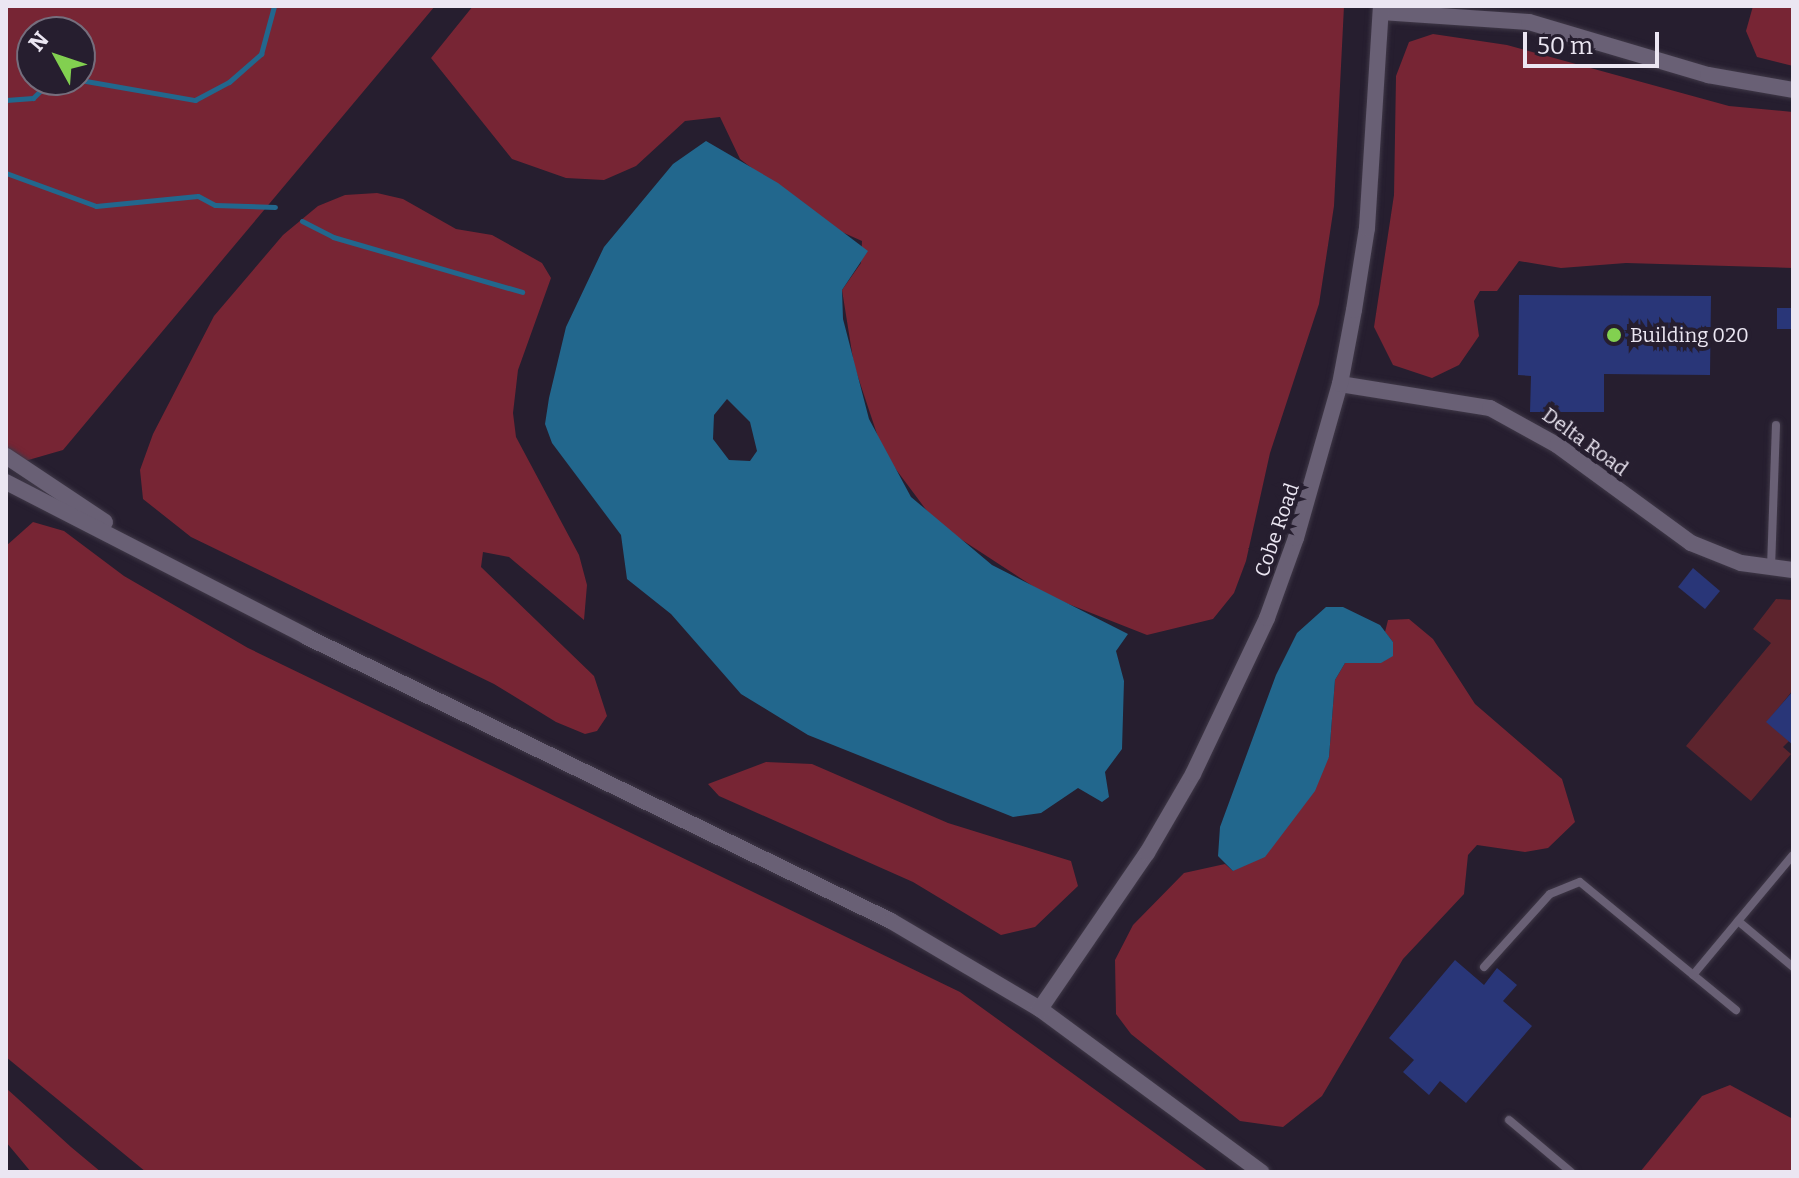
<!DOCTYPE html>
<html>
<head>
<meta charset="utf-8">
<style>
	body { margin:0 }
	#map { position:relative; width:1799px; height:1178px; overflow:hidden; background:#261e2f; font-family:Bitter,serif }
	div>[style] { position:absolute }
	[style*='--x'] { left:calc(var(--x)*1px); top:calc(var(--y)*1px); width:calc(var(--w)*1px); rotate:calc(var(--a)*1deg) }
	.green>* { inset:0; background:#5d242d }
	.forest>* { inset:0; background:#772534 }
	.water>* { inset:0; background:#22678d }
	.stream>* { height:5px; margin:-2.5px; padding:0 2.5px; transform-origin:2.5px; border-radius:2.5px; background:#22678d }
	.building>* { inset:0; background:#293678 }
	.roads { filter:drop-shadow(0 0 2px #3f3847) drop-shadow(0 0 2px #3f3847) }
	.service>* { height:8px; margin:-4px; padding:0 4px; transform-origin:4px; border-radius:4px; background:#696075 }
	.minor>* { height:16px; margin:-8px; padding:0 8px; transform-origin:8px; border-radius:8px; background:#696075 }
	.dots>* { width:22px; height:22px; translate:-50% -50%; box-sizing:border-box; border:4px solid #261e2f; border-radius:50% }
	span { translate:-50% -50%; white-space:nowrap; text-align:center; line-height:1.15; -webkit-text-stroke:8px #261e2f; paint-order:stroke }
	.poi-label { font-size:20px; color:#ebe6f2 }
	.left { translate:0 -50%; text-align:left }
	.street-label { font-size:20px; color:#ebe6f2 }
	.frame { position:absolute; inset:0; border:8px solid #ebe6f2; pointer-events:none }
	.north { position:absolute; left:16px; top:16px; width:80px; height:80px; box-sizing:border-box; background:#261e2f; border:2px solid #756e7d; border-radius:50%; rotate:310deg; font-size:22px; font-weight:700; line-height:32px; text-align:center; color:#ebe6f2 }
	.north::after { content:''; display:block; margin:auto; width:28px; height:36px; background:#82d050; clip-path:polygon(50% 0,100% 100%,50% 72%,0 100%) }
	.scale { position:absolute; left:1523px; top:32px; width:136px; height:36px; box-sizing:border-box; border:4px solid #ebe6f2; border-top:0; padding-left:10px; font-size:24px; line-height:28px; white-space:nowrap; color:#ebe6f2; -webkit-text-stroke:6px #261e2f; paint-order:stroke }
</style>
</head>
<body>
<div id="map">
	<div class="green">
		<div style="clip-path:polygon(1776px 599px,1793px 600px,1793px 690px,1767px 722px,1789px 741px,1783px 747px,1791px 754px,1751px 801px,1686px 746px,1771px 643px,1753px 629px)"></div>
	</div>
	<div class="forest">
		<div style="clip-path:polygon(evenodd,6px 6px,435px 6px,63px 450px,18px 463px,6px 456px,6px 6px,32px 32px,80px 32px,80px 80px,32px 80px,32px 32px)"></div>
		<div style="clip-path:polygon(473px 6px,1344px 6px,1334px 206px,1319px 304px,1270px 453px,1246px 561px,1234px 593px,1213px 619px,1147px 635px,1048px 596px,936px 523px,883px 452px,854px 365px,842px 290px,861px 263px,862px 241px,826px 225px,740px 159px,720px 117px,685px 121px,636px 166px,604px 180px,566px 178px,512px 159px,431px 58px)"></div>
		<div style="clip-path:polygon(1753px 6px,1793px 6px,1793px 66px,1757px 57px,1746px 31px)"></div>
		<div style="clip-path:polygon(1433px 34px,1507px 45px,1729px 106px,1793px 112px,1793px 268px,1626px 263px,1561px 268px,1519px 261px,1497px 291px,1480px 291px,1474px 301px,1479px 336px,1459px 365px,1432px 378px,1393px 365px,1374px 327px,1394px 195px,1396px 76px,1409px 42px)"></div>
		<div style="clip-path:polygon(377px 193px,403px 199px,456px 229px,492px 235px,542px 263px,551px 278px,518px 370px,513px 413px,516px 437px,579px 555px,587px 585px,584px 620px,509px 557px,483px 552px,481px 567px,594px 676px,607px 716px,597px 731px,585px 734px,556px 722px,494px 684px,191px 537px,143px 499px,140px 470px,153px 434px,214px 316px,283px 235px,318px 206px,345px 195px)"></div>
		<div style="clip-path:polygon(33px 522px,64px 531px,124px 576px,248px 648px,960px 992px,1209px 1172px,146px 1172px,6px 1057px,6px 546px)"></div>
		<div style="clip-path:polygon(1409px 619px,1433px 639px,1475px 704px,1562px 779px,1575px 822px,1548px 848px,1525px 852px,1477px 845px,1468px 855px,1464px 894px,1403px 959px,1322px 1096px,1283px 1127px,1240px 1121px,1131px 1034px,1116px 1014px,1115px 960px,1133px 925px,1184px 873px,1225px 864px,1233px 871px,1329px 757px,1335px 680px,1345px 663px,1381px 663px,1393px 642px,1385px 632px,1388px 620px)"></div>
		<div style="clip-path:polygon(766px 762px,812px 764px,948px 823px,1071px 861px,1078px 886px,1035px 927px,1001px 935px,913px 882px,719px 796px,708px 784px)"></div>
		<div style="clip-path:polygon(1730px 1085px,1793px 1119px,1793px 1172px,1640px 1172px,1702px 1096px)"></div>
		<div style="clip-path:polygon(6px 1088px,71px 1147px,101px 1172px,31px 1172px,6px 1142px)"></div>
	</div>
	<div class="water">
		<div style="clip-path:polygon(evenodd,706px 141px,778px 183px,868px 251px,842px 290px,843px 319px,869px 419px,911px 497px,992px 565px,1128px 634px,1116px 651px,1124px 681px,1122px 749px,1105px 772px,1109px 797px,1102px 802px,1078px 788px,1041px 813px,1013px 817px,808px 735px,741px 694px,671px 614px,627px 579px,621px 535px,552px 443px,545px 424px,549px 398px,566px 327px,604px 247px,673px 164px,706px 141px,727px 399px,750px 422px,757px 451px,750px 461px,729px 460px,713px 439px,714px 415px,727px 399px)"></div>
		<div style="clip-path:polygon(1326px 607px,1343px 607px,1380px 625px,1393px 642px,1393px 656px,1381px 663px,1345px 663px,1335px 680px,1329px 757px,1315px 791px,1265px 857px,1233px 871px,1218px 856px,1220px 827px,1276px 675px,1297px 633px)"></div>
	</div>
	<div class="stream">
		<div style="--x:80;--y:80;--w:117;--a:9.9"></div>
		<div style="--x:195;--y:100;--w:38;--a:-28"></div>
		<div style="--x:229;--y:82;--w:43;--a:-41.2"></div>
		<div style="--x:261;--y:54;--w:50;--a:-74.8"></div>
		<div style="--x:6;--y:100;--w:27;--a:-4"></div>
		<div style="--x:33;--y:98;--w:20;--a:-45"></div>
		<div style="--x:47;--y:84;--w:26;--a:-9"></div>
		<div style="--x:6;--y:173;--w:96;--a:20.1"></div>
		<div style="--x:96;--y:206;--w:102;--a:-5.6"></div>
		<div style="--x:198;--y:196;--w:19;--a:28"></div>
		<div style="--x:215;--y:205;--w:60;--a:1.9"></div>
		<div style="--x:302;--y:221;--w:35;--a:27"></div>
		<div style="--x:333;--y:237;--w:197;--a:16.2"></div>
	</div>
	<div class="building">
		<div style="clip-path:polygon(1519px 295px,1711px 296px,1710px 375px,1604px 374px,1604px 412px,1530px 412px,1531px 376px,1518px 375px)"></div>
		<div style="clip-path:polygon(1777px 308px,1793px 308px,1793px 329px,1777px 329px)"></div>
		<div style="clip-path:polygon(1693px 568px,1720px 591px,1705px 609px,1678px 587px)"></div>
		<div style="clip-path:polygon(1793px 691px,1793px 745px,1766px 722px)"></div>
		<div style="clip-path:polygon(1455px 960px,1484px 985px,1497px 968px,1517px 985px,1503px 1001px,1532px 1026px,1466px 1103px,1440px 1081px,1429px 1095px,1403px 1072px,1414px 1060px,1389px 1038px)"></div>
	</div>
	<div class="roads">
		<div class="service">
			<div style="--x:1771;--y:568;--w:143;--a:-88"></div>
			<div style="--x:1738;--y:921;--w:72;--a:39.9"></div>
			<div style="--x:1484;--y:967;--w:98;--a:-47.9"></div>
			<div style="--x:1550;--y:894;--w:32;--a:-22"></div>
			<div style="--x:1580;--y:882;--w:202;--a:39.4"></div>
			<div style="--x:1693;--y:975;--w:156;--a:-50.2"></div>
			<div style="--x:1509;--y:1120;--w:81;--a:40"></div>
		</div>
		<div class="minor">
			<div style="--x:1381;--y:12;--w:148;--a:3.9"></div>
			<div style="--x:1529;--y:22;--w:187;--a:16.5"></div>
			<div style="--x:1708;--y:75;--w:86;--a:10"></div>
			<div style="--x:1340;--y:384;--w:152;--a:9.1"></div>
			<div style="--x:1490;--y:408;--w:77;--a:28.9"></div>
			<div style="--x:1557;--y:445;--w:166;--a:36.2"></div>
			<div style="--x:1691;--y:543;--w:54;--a:21.8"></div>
			<div style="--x:1741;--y:563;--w:52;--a:7.7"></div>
			<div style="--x:6;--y:456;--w:119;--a:33.7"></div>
			<div style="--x:6;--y:482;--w:339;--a:27.2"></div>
			<div style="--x:307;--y:637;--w:649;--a:25.93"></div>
			<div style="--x:891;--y:921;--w:173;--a:30.6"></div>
			<div style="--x:1040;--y:1009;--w:275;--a:36.4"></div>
			<div style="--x:1040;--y:1009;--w:189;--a:-55.6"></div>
			<div style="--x:1147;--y:853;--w:91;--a:-59.8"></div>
			<div style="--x:1193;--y:774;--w:173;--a:-64.6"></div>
			<div style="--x:1267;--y:618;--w:85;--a:-70.1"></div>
			<div style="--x:1296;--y:538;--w:160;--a:-74.1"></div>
			<div style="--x:1340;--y:384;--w:75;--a:-79.3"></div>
			<div style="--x:1354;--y:310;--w:83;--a:-81"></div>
			<div style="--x:1367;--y:228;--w:222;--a:-86.4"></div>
		</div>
	</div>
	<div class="dots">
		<div style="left:1614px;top:335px;background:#82d050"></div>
	</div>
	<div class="poi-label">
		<span class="left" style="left:1630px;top:335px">Building 020</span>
	</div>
	<div class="street-label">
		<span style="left:1585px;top:442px;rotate:36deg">Delta Road</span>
		<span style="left:1277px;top:530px;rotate:-71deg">Cobe Road</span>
	</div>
	<div class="frame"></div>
	<div class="north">N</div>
	<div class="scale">50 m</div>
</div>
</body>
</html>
